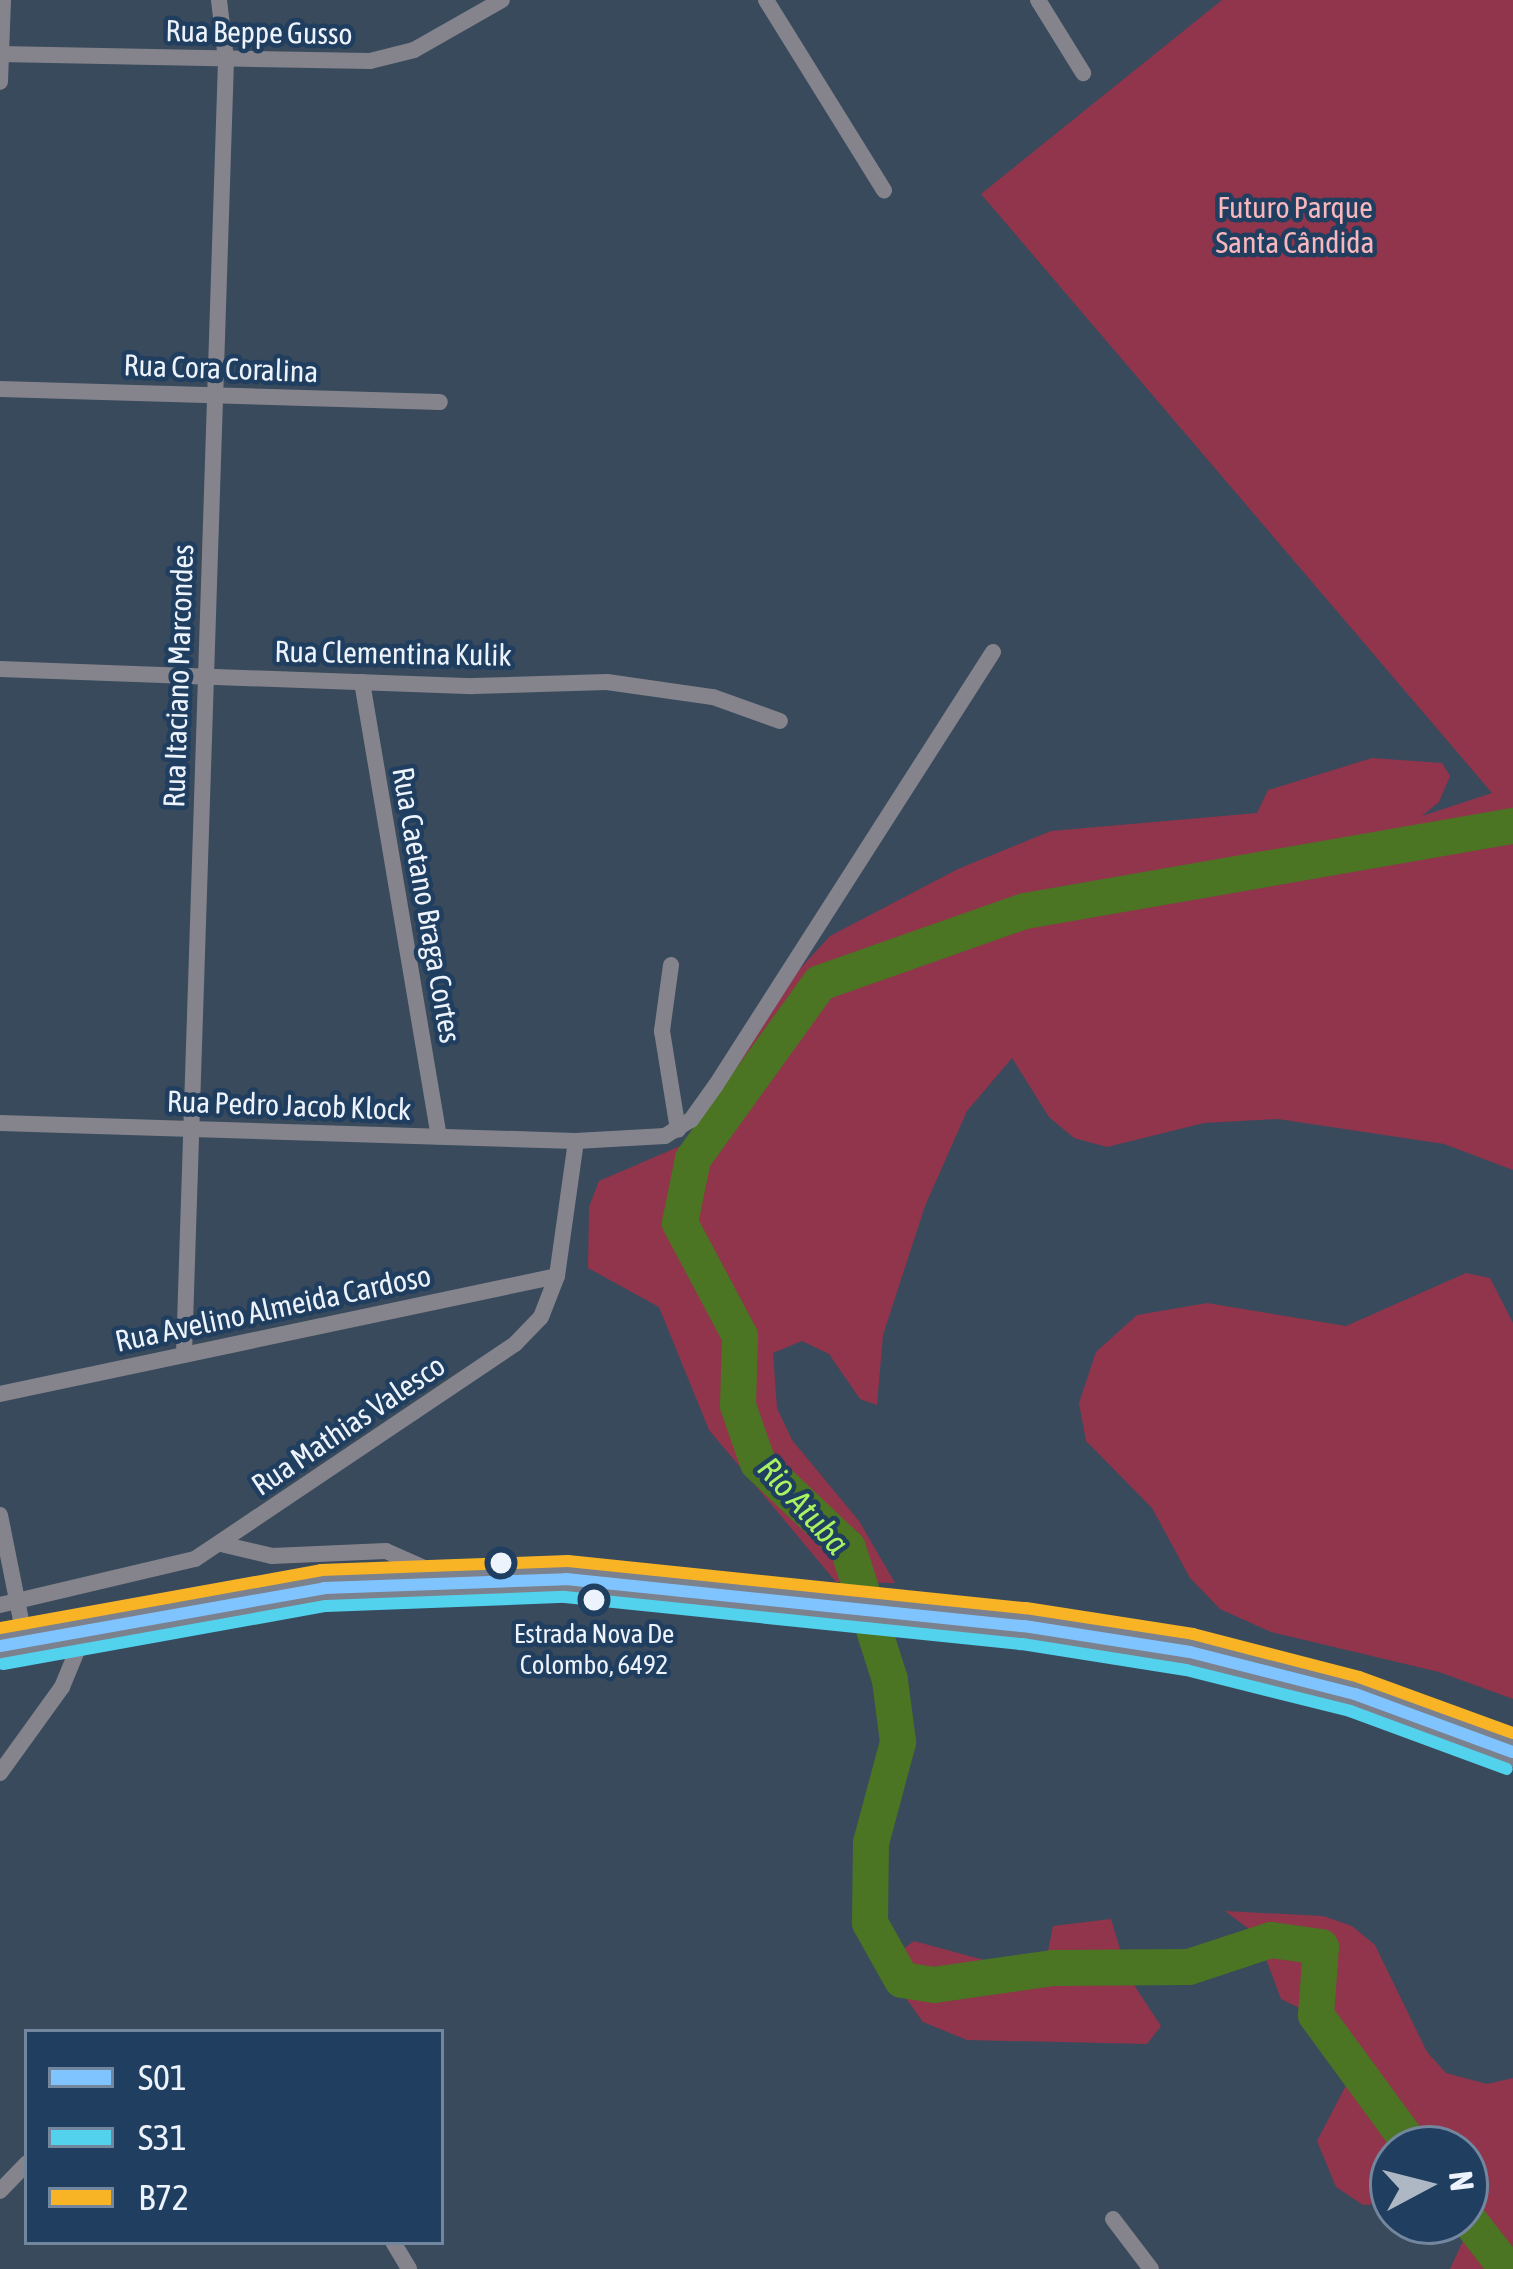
<!DOCTYPE html>
<html>
<head>
<meta charset="utf-8">
<style>
	body { margin:0 }
	#map { position:relative; width:1513px; height:2269px; overflow:hidden; background:#394a5c; font-family:"Asap Condensed",sans-serif }
	div>[style] { position:absolute }
	[style*='--x'] { left:calc(var(--x)*1px); top:calc(var(--y)*1px); width:calc(var(--w)*1px); rotate:calc(var(--a)*1deg) }
	.green>* { inset:0; background:#90354b }
	.river>* { height:36px; margin:-18px; padding:0 18px; transform-origin:18px; border-radius:18px; background:#4b7523 }
	.street>* { height:16px; margin:-8px; padding:0 8px; transform-origin:8px; border-radius:8px; background:#85848c }
	.highway>* { height:30px; margin:-15px; padding:0 15px; transform-origin:15px; border-radius:15px; background:#7b818d }
	.bus-1>* { height:12px; margin:-6px; padding:0 6px; transform-origin:6px; border-radius:6px; background:#80c4ff }
	.bus-2>* { height:12px; margin:-6px; padding:0 6px; transform-origin:6px; border-radius:6px; background:#53d2ee }
	.bus-3>* { height:12px; margin:-6px; padding:0 6px; transform-origin:6px; border-radius:6px; background:#f9b426 }
	.dots>* { width:33px; height:33px; translate:-50% -50%; box-sizing:border-box; border:6px solid #203e5f; border-radius:50% }
	span { translate:-50% -50%; white-space:nowrap; text-align:center; line-height:1.15; -webkit-text-stroke:9px #203e5f; paint-order:stroke }
	.bus-label { font-size:27px; color:#ecf3fc }
	.street-label { font-size:30px; color:#ecf3fc }
	.park-label { font-size:30px; color:#f8b6bd }
	.water-label { font-size:33px; color:#a9f362; font-style:italic }
	.legend { position:absolute; left:24px; top:2029px; width:420px; height:216px; box-sizing:border-box; background:#203e5f; border:3px solid #72869e; margin:0; padding:15px 21px; list-style:none; font-size:36px; color:#ecf3fc }
	.legend li { display:flex; align-items:center; gap:24px; height:60px }
	.legend b { width:60px; border:3px solid #72869e }
	.north { position:absolute; left:1369px; top:2125px; width:120px; height:120px; box-sizing:border-box; background:#203e5f; border:3px solid #72869e; border-radius:50%; rotate:83deg; font-size:33px; font-weight:700; line-height:48px; text-align:center; color:#ecf3fc }
	.north::after { content:''; display:block; margin:auto; width:42px; height:54px; background:#adb8c4; clip-path:polygon(50% 0,100% 100%,50% 72%,0 100%) }
</style>
</head>
<body>
<div id="map">
	<div class="green">
		<div style="clip-path:polygon(1222px 0,1513px 0,1513px 1170px,1444px 1144px,1278px 1119px,1204px 1123px,1107px 1147px,1074px 1138px,1049px 1117px,1012px 1058px,967px 1111px,925px 1206px,883px 1335px,877px 1405px,860px 1399px,829px 1354px,802px 1341px,773px 1353px,777px 1408px,792px 1440px,859px 1521px,895px 1583px,836px 1582px,709px 1430px,659px 1307px,588px 1268px,589px 1207px,599px 1181px,685px 1144px,796px 973px,830px 936px,958px 869px,1051px 831px,1257px 813px,1268px 790px,1372px 758px,1442px 763px,1450px 776px,1439px 802px,1422px 816px,1492px 793px,981px 194px)"></div>
		<div style="clip-path:polygon(1466px 1273px,1490px 1278px,1513px 1323px,1513px 1699px,1439px 1672px,1271px 1632px,1220px 1609px,1190px 1578px,1152px 1508px,1086px 1441px,1079px 1403px,1096px 1352px,1137px 1315px,1207px 1303px,1346px 1326px)"></div>
		<div style="clip-path:polygon(1225px 1911px,1323px 1916px,1352px 1926px,1375px 1945px,1427px 2052px,1446px 2073px,1487px 2084px,1513px 2078px,1513px 2269px,1450px 2269px,1470px 2226px,1465px 2149px,1393px 2149px,1393px 2203px,1363px 2205px,1336px 2187px,1317px 2141px,1353px 2072px,1350px 2044px,1344px 2030px,1281px 1999px,1257px 1935px)"></div>
		<div style="clip-path:polygon(1111px 1919px,1128px 1976px,1161px 2026px,1147px 2044px,967px 2040px,923px 2022px,895px 1983px,896px 1954px,914px 1941px,1017px 1969px,1048px 1951px,1053px 1926px)"></div>
	</div>
	<div class="river">
		<div style="--x:1414;--y:2149;--w:166;--a:-126.2"></div>
		<div style="--x:1316;--y:2015;--w:68;--a:-85.8"></div>
		<div style="--x:1321;--y:1947;--w:50;--a:-172"></div>
		<div style="--x:1271;--y:1940;--w:86;--a:161.8"></div>
		<div style="--x:1189;--y:1967;--w:136;--a:179.6"></div>
		<div style="--x:1053;--y:1968;--w:120;--a:171.9"></div>
		<div style="--x:934;--y:1985;--w:32;--a:-171"></div>
		<div style="--x:902;--y:1980;--w:65;--a:-119.3"></div>
		<div style="--x:870;--y:1923;--w:80;--a:-89.3"></div>
		<div style="--x:871;--y:1843;--w:105;--a:-75"></div>
		<div style="--x:898;--y:1742;--w:63;--a:-97.4"></div>
		<div style="--x:890;--y:1680;--w:139;--a:-107.7"></div>
		<div style="--x:848;--y:1548;--w:124;--a:-136.6"></div>
		<div style="--x:758;--y:1463;--w:60;--a:-109.3"></div>
		<div style="--x:738;--y:1406;--w:70;--a:-88.4"></div>
		<div style="--x:740;--y:1336;--w:128;--a:-118"></div>
		<div style="--x:680;--y:1223;--w:65;--a:-78.5"></div>
		<div style="--x:693;--y:1159;--w:217;--a:-54.2"></div>
		<div style="--x:820;--y:983;--w:217;--a:-19.4"></div>
		<div style="--x:1025;--y:911;--w:495;--a:-9.9"></div>
		<div style="--x:1465;--y:2215;--w:68;--a:52.1"></div>
	</div>
	<div class="street">
		<div style="--x:766;--y:0;--w:224;--a:58.2"></div>
		<div style="--x:1038;--y:0;--w:86;--a:58.3"></div>
		<div style="--x:0;--y:54;--w:370;--a:1.1"></div>
		<div style="--x:370;--y:61;--w:45;--a:-14"></div>
		<div style="--x:414;--y:50;--w:101;--a:-29.6"></div>
		<div style="--x:0;--y:82;--w:82;--a:-87.9"></div>
		<div style="--x:0;--y:389;--w:440;--a:1.7"></div>
		<div style="--x:0;--y:669;--w:473;--a:2.1"></div>
		<div style="--x:473;--y:686;--w:134;--a:-1.7"></div>
		<div style="--x:607;--y:682;--w:107;--a:8.1"></div>
		<div style="--x:713;--y:697;--w:71;--a:19.7"></div>
		<div style="--x:362;--y:682;--w:461;--a:80.4"></div>
		<div style="--x:671;--y:965;--w:67;--a:97.8"></div>
		<div style="--x:662;--y:1031;--w:100;--a:80.8"></div>
		<div style="--x:0;--y:1123;--w:576;--a:1.79"></div>
		<div style="--x:576;--y:1141;--w:89;--a:-3.2"></div>
		<div style="--x:665;--y:1136;--w:31;--a:-32"></div>
		<div style="--x:691;--y:1120;--w:43;--a:-54.5"></div>
		<div style="--x:716;--y:1085;--w:514;--a:-57.39"></div>
		<div style="--x:184;--y:1354;--w:1296;--a:-88.14"></div>
		<div style="--x:226;--y:59;--w:59;--a:-96.8"></div>
		<div style="--x:0;--y:1394;--w:569;--a:-11.96"></div>
		<div style="--x:0;--y:1515;--w:127;--a:78.7"></div>
		<div style="--x:221;--y:1544;--w:52;--a:13.2"></div>
		<div style="--x:272;--y:1556;--w:114;--a:-2.5"></div>
		<div style="--x:386;--y:1551;--w:71;--a:24"></div>
		<div style="--x:0;--y:1605;--w:200;--a:-13.3"></div>
		<div style="--x:195;--y:1559;--w:386;--a:-33.9"></div>
		<div style="--x:515;--y:1344;--w:37;--a:-46"></div>
		<div style="--x:541;--y:1317;--w:44;--a:-68.7"></div>
		<div style="--x:557;--y:1276;--w:136;--a:-82"></div>
		<div style="--x:0;--y:1773;--w:106;--a:-54.2"></div>
		<div style="--x:62;--y:1687;--w:63;--a:-67.5"></div>
		<div style="--x:0;--y:2191;--w:39;--a:-46"></div>
		<div style="--x:1113;--y:2219;--w:63;--a:52.8"></div>
		<div style="--x:393;--y:2242;--w:31;--a:59"></div>
	</div>
	<div class="highway">
		<div style="--x:0;--y:1646;--w:329;--a:-10.1"></div>
		<div style="--x:324;--y:1588;--w:242;--a:-2.1"></div>
		<div style="--x:566;--y:1579;--w:460;--a:5.9"></div>
		<div style="--x:1024;--y:1626;--w:168;--a:8.9"></div>
		<div style="--x:1190;--y:1652;--w:170;--a:14.3"></div>
		<div style="--x:1355;--y:1694;--w:168;--a:20.2"></div>
	</div>
	<div class="bus-1">
		<div style="--x:0;--y:1646;--w:329;--a:-10.1"></div>
		<div style="--x:324;--y:1588;--w:242;--a:-2.1"></div>
		<div style="--x:566;--y:1579;--w:460;--a:5.9"></div>
		<div style="--x:1024;--y:1626;--w:168;--a:8.9"></div>
		<div style="--x:1190;--y:1652;--w:170;--a:14.3"></div>
		<div style="--x:1355;--y:1694;--w:168;--a:20.2"></div>
	</div>
	<div class="bus-2">
		<div style="--x:3;--y:1664;--w:328;--a:-10.2"></div>
		<div style="--x:326;--y:1606;--w:239;--a:-2.2"></div>
		<div style="--x:565;--y:1597;--w:459;--a:5.9"></div>
		<div style="--x:1022;--y:1644;--w:166;--a:9"></div>
		<div style="--x:1186;--y:1670;--w:169;--a:14"></div>
		<div style="--x:1350;--y:1711;--w:167;--a:20.3"></div>
	</div>
	<div class="bus-3">
		<div style="--x:0;--y:1628;--w:326;--a:-10.2"></div>
		<div style="--x:321;--y:1570;--w:247;--a:-2.1"></div>
		<div style="--x:568;--y:1561;--w:460;--a:5.9"></div>
		<div style="--x:1026;--y:1608;--w:169;--a:8.8"></div>
		<div style="--x:1193;--y:1634;--w:171;--a:14.5"></div>
		<div style="--x:1359;--y:1677;--w:164;--a:20"></div>
	</div>
	<div class="dots">
		<div style="left:501px;top:1563px;background:#ecf3fc"></div>
		<div style="left:594px;top:1600px;background:#ecf3fc"></div>
	</div>
	<div class="bus-label">
		<span style="left:594px;top:1649px">Estrada Nova De<br>Colombo, 6492</span>
	</div>
	<div class="street-label">
		<span style="left:259px;top:32px;rotate:1deg">Rua Beppe Gusso</span>
		<span style="left:221px;top:368px;rotate:2deg">Rua Cora Coralina</span>
		<span style="left:393px;top:653px;rotate:1deg">Rua Clementina Kulik</span>
		<span style="left:178px;top:676px;rotate:-88deg">Rua Itaciano Marcondes</span>
		<span style="left:427px;top:905px;rotate:80deg">Rua Caetano Braga Cortes</span>
		<span style="left:289px;top:1105px;rotate:2deg">Rua Pedro Jacob Klock</span>
		<span style="left:273px;top:1308px;rotate:-12deg">Rua Avelino Almeida Cardoso</span>
		<span style="left:348px;top:1425px;rotate:-34deg">Rua Mathias Valesco</span>
	</div>
	<div class="park-label">
		<span style="left:1295px;top:224px">Futuro Parque<br>Santa Cândida</span>
	</div>
	<div class="water-label">
		<span style="left:803px;top:1506px;rotate:48deg">Rio Atuba</span>
	</div>
	<ul class="legend">
	<li><b style="height:15px;background:#80c4ff"></b>S01</li>
	<li><b style="height:15px;background:#53d2ee"></b>S31</li>
	<li><b style="height:15px;background:#f9b426"></b>B72</li>
	</ul>
	<div class="north">N</div>
</div>
</body>
</html>
